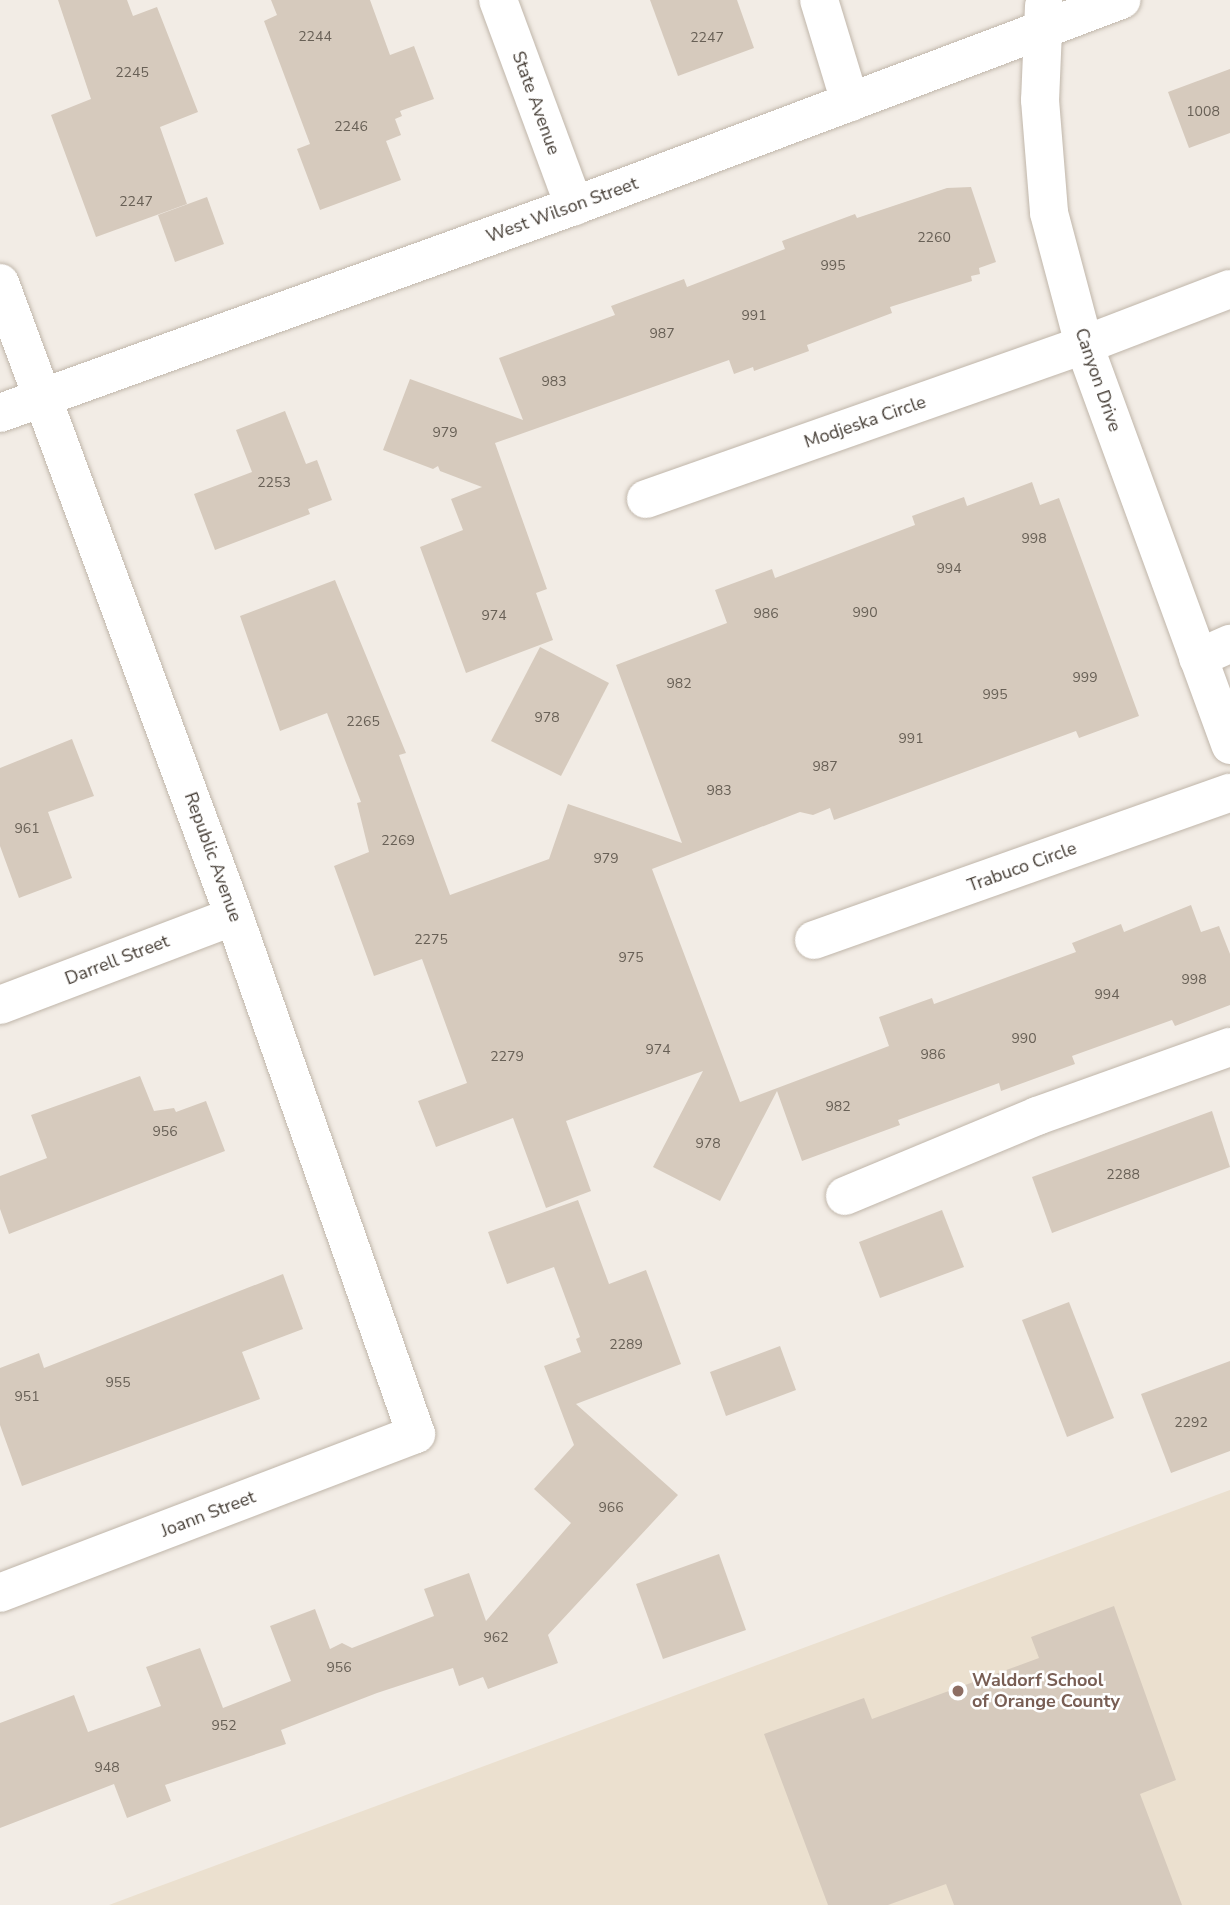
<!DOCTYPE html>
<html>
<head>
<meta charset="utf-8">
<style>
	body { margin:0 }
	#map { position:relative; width:1230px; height:1905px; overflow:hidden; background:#f2ece5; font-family:"Nunito Sans",sans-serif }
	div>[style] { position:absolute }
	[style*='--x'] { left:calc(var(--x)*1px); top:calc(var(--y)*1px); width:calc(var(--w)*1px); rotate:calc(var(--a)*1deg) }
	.education>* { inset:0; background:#ebe0cf }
	.building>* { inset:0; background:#d6cabd }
	.roads { filter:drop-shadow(0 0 2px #c0b6aa) drop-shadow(0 0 2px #c0b6aa) }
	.minor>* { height:38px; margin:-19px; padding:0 19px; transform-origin:19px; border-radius:19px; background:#fff }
	.dots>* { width:19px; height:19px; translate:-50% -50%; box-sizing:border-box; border:4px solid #fff; border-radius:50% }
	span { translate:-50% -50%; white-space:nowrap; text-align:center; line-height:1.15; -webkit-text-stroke:5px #fff; paint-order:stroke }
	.number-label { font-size:14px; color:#686056 }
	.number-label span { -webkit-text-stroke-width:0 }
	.street-label { font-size:18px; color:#443c34 }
	.education-label { font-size:18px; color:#785e54; font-weight:700 }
	.left { translate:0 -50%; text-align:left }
</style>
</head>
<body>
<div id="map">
	<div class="education">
		<div style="clip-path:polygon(1230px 1490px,1230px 1905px,109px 1905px,141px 1893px)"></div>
	</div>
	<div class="building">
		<div style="clip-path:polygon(58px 0,127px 0,133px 16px,157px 7px,198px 112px,160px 127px,187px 204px,96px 237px,51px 115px,91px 99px)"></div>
		<div style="clip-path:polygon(271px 0,370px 0,390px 55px,414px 46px,434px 99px,400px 111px,402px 116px,395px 119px,401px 135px,386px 141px,401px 180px,320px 210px,297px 149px,310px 144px,264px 21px,277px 15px)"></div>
		<div style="clip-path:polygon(650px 0,737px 0,754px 48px,678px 76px)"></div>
		<div style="clip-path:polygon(1230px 69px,1230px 133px,1189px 148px,1168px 92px)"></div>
		<div style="clip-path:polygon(971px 187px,996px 262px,979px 268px,980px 274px,971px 276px,972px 281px,890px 307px,892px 313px,807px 345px,809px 351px,754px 371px,753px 367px,734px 374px,729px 360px,495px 443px,547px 589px,536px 593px,553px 640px,466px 673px,420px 547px,463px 530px,451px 499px,482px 487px,440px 471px,438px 466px,433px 469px,383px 450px,410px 379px,523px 420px,499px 358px,615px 315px,611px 306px,684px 279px,687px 287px,785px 249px,782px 241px,855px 214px,857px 218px,947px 188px)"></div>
		<div style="clip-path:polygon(207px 197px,224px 244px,175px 262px,158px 215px)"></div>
		<div style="clip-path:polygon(285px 411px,306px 464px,317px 460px,332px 500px,308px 509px,310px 514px,215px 550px,194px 494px,252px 472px,236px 430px)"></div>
		<div style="clip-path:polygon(1032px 482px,1040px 505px,1059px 498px,1139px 716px,1079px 738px,1076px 731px,834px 820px,830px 808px,813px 815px,800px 812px,652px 869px,740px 1102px,889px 1046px,879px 1017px,932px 998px,934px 1004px,1076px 952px,1072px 943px,1121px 924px,1124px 932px,1191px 905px,1201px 932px,1219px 926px,1230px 954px,1230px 1005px,1175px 1026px,1172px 1020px,1072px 1056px,1075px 1064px,1001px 1091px,999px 1083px,898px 1120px,900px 1125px,802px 1161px,777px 1091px,720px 1201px,653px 1167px,703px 1071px,566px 1121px,591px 1191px,546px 1208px,513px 1118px,436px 1147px,418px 1101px,467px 1083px,422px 959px,374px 976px,334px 866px,369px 852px,357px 803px,361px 802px,327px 713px,280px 731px,240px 616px,335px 580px,406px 753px,399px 755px,450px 895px,549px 859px,568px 804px,682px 843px,616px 665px,727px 623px,715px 590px,772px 569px,775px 578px,915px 525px,912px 516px,964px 497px,967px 506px)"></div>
		<div style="clip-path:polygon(540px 647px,609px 683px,561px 776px,491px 741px)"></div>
		<div style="clip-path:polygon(72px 739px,94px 796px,48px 812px,72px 878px,19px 898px,0 846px,0 768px)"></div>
		<div style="clip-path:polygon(140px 1076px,154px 1111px,174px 1108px,176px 1112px,206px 1101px,225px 1151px,9px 1234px,0 1209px,0 1176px,47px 1158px,31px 1115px)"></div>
		<div style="clip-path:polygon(1212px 1111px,1230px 1167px,1052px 1233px,1032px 1177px)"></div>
		<div style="clip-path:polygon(578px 1200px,609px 1284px,646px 1270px,681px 1364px,576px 1404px,678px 1495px,548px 1635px,558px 1663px,488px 1689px,483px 1677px,459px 1686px,453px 1668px,377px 1693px,281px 1730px,286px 1744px,165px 1785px,171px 1801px,127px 1818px,114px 1784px,0 1828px,0 1723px,74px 1695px,88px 1732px,161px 1706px,146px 1667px,200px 1648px,223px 1708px,291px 1681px,270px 1626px,315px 1609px,330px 1649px,342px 1643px,352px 1648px,434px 1616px,424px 1589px,469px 1573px,486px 1621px,571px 1523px,534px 1489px,574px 1445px,544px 1366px,581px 1352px,576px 1339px,580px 1337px,554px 1267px,507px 1284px,488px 1232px)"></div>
		<div style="clip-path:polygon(942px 1210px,964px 1267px,880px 1298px,859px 1242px)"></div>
		<div style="clip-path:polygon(283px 1274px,303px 1329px,242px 1352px,260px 1399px,22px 1486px,0 1425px,0 1368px,39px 1353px,44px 1368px)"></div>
		<div style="clip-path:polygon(1069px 1302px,1114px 1418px,1067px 1437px,1022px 1320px)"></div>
		<div style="clip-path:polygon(780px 1346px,796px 1390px,726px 1416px,710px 1372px)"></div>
		<div style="clip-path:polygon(1230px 1361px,1230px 1451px,1171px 1473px,1141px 1394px)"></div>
		<div style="clip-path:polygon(719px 1554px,746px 1630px,663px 1659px,636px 1584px)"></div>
		<div style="clip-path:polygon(1114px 1606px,1176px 1780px,1140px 1794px,1182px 1905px,954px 1905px,946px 1884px,888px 1905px,828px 1905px,764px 1734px,864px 1698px,872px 1719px,1039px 1658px,1031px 1637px)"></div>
	</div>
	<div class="roads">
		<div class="minor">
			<div style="--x:498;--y:0;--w:220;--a:69.7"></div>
			<div style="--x:819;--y:0;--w:107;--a:73.1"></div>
			<div style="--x:1044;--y:6;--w:94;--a:92.4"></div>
			<div style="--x:1040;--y:100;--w:113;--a:85.4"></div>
			<div style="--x:1049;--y:213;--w:137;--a:75.1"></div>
			<div style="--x:1084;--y:345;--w:426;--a:69.9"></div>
			<div style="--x:0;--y:283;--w:675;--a:69.71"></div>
			<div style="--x:234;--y:916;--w:549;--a:70.64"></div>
			<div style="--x:416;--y:1434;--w:445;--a:159.1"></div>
			<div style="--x:0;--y:413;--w:610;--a:-19.83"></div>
			<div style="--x:574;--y:206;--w:585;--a:-20.64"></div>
			<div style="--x:646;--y:499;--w:464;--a:-19.4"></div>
			<div style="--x:1084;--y:345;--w:156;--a:-21"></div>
			<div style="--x:1198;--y:658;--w:35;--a:-24"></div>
			<div style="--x:814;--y:940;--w:441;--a:-19.5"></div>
			<div style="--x:0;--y:1005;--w:250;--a:-20.8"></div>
			<div style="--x:845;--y:1196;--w:208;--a:-22.6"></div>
			<div style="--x:1037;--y:1116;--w:205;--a:-19.7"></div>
		</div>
	</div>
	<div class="dots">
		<div style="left:958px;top:1691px;background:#8d6e63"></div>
	</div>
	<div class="number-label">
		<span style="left:315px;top:37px">2244</span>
		<span style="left:707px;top:38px">2247</span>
		<span style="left:132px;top:73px">2245</span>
		<span style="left:1203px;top:112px">1008</span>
		<span style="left:351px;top:127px">2246</span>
		<span style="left:136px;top:202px">2247</span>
		<span style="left:934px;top:238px">2260</span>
		<span style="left:833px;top:266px">995</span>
		<span style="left:754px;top:316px">991</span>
		<span style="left:662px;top:334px">987</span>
		<span style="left:554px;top:382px">983</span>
		<span style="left:445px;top:433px">979</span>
		<span style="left:274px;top:483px">2253</span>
		<span style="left:1034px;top:539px">998</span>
		<span style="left:949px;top:569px">994</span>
		<span style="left:865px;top:613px">990</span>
		<span style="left:766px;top:614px">986</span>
		<span style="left:494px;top:616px">974</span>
		<span style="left:1085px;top:678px">999</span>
		<span style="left:679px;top:684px">982</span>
		<span style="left:995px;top:695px">995</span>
		<span style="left:547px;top:718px">978</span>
		<span style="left:363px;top:722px">2265</span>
		<span style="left:911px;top:739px">991</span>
		<span style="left:825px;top:767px">987</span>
		<span style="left:719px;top:791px">983</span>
		<span style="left:27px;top:829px">961</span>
		<span style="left:398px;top:841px">2269</span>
		<span style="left:606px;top:859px">979</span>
		<span style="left:431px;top:940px">2275</span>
		<span style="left:631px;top:958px">975</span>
		<span style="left:1194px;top:980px">998</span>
		<span style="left:1107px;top:995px">994</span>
		<span style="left:1024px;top:1039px">990</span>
		<span style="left:658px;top:1050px">974</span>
		<span style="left:933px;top:1055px">986</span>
		<span style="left:507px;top:1057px">2279</span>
		<span style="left:838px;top:1107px">982</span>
		<span style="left:165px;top:1132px">956</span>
		<span style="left:708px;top:1144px">978</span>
		<span style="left:1123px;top:1175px">2288</span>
		<span style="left:626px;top:1345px">2289</span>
		<span style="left:118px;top:1383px">955</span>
		<span style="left:27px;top:1397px">951</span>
		<span style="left:1191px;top:1423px">2292</span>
		<span style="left:611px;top:1508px">966</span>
		<span style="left:496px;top:1638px">962</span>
		<span style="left:339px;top:1668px">956</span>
		<span style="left:224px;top:1726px">952</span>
		<span style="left:107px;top:1768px">948</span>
	</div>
	<div class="street-label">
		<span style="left:536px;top:103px;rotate:70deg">State Avenue</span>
		<span style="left:562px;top:210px;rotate:-20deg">West Wilson Street</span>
		<span style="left:1098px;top:380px;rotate:71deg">Canyon Drive</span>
		<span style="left:865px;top:422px;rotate:-19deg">Modjeska Circle</span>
		<span style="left:213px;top:857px;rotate:70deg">Republic Avenue</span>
		<span style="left:1022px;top:867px;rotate:-20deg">Trabuco Circle</span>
		<span style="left:117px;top:960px;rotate:-21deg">Darrell Street</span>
		<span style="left:208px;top:1514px;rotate:-21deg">Joann Street</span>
	</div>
	<div class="education-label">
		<span class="left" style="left:972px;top:1691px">Waldorf School<br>of Orange County</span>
	</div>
</div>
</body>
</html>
